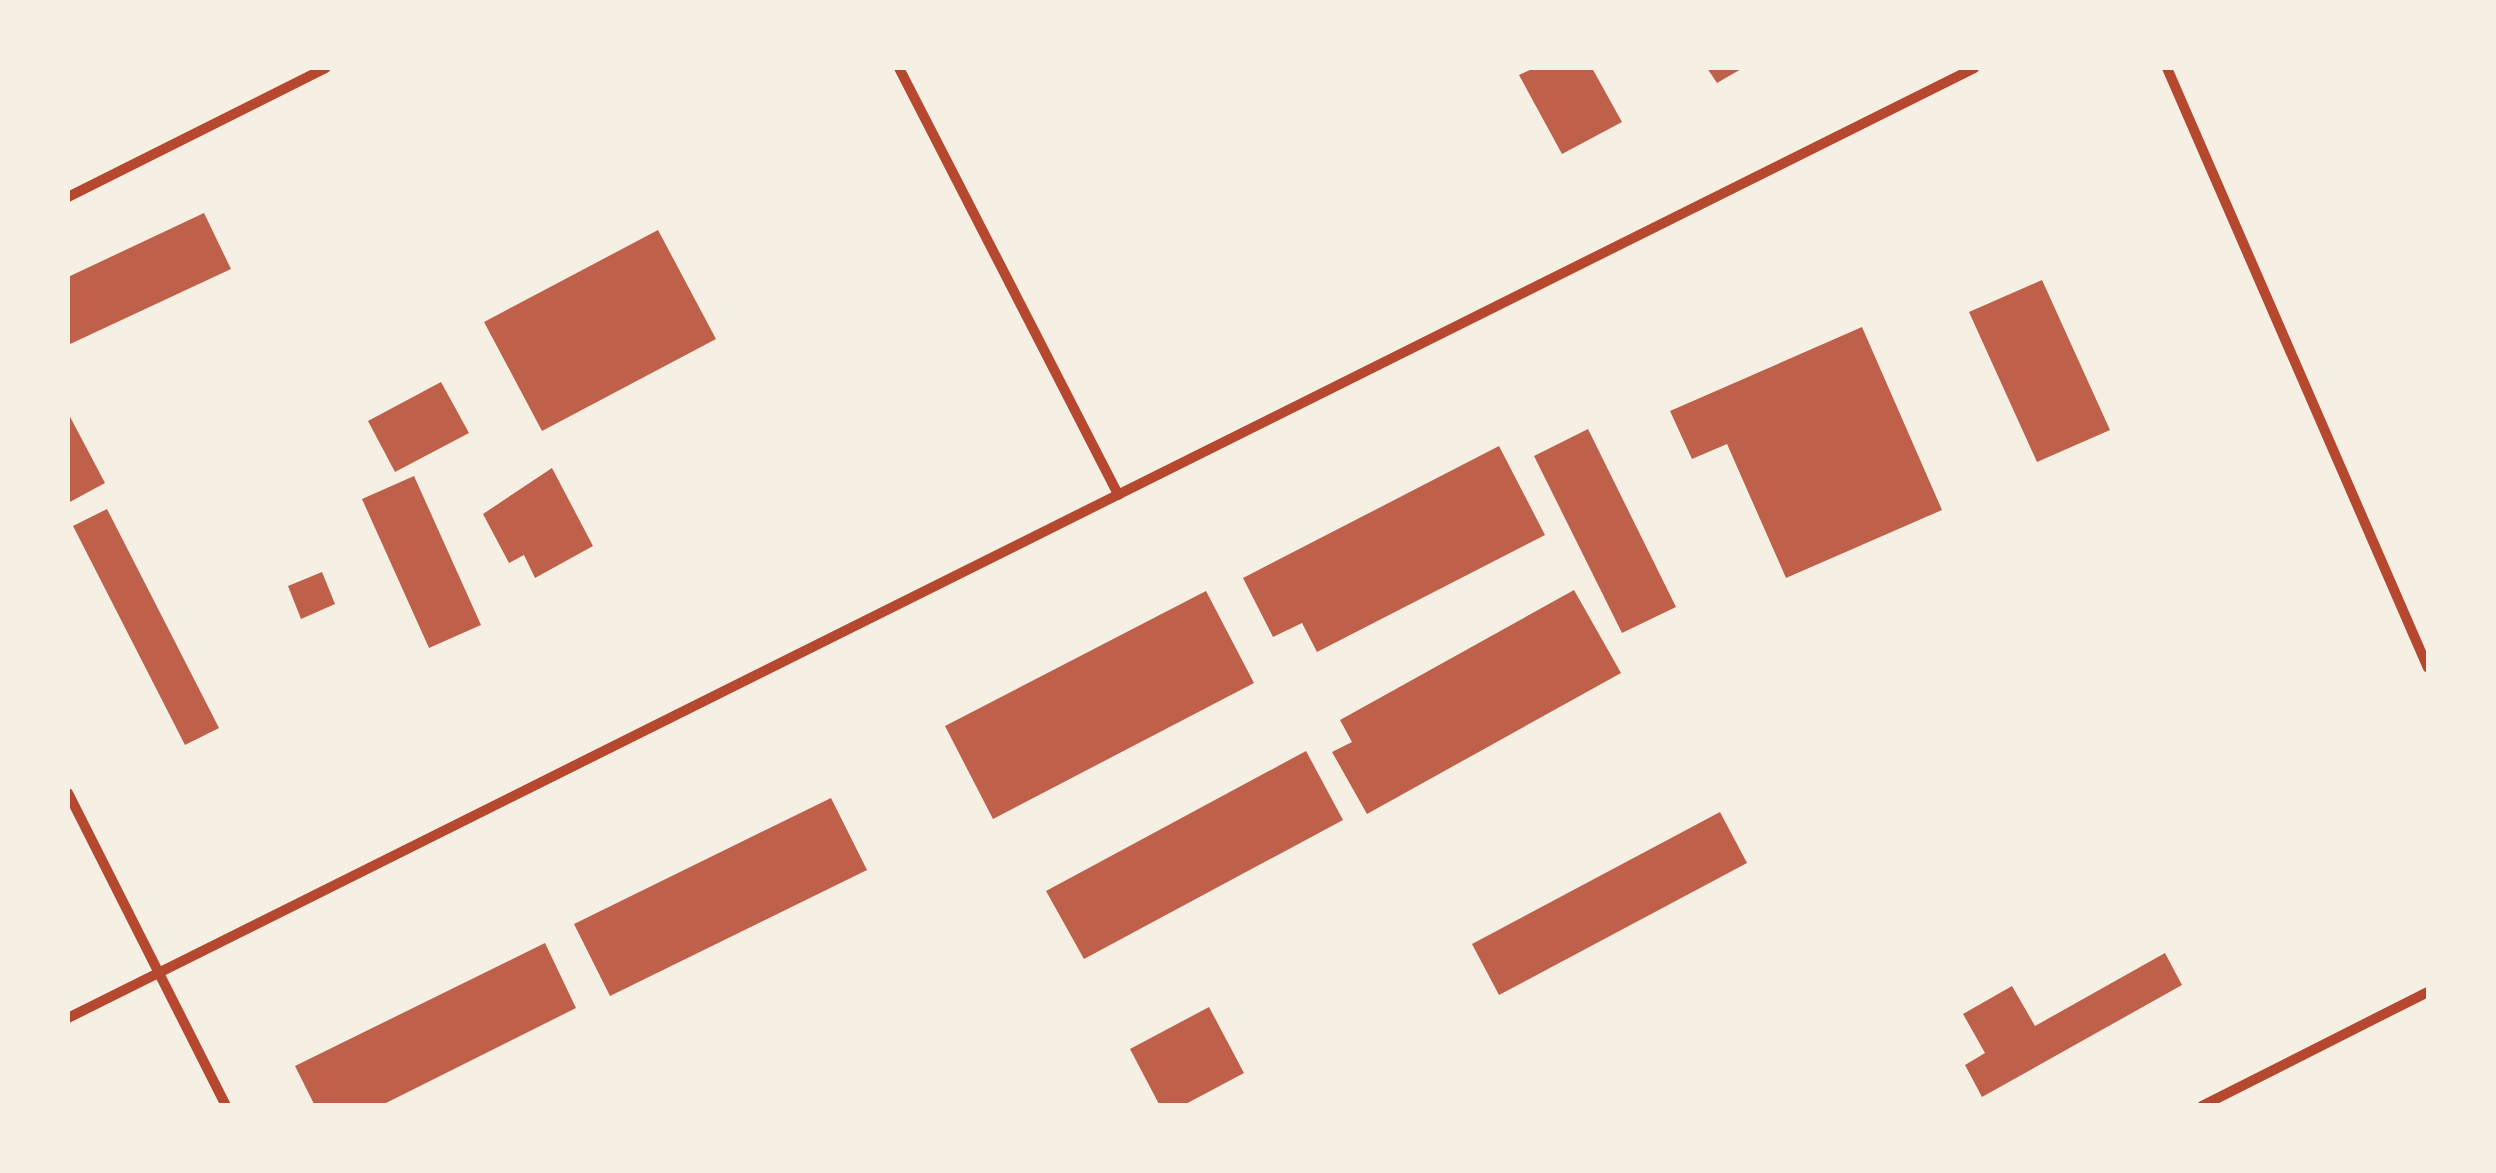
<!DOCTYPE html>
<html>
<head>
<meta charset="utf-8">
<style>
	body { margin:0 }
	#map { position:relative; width:2496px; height:1173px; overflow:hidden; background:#f6efe4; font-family:"DM Sans",sans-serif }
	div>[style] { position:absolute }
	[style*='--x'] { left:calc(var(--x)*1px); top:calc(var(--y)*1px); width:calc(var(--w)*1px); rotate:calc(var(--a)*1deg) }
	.building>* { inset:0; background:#bf614a }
	.minor>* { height:10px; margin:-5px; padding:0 5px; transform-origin:5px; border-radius:5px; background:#b5482f }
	span { translate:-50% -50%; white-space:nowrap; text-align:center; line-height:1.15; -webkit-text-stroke:8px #f6efe4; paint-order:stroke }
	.frame { position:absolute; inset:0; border:70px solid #f6efe4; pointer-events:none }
</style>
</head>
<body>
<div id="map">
	<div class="building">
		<div style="clip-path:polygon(1534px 68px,1592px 68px,1622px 122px,1562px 154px,1519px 75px)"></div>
		<div style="clip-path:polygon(1707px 68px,1743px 68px,1717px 83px)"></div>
		<div style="clip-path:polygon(204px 213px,231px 269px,68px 345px,68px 277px)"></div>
		<div style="clip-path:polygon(658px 230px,716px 339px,542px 431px,484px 322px)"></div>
		<div style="clip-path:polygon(2042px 280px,2110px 430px,2037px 462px,1969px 312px)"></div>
		<div style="clip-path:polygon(1862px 327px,1942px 510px,1786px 578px,1727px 444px,1692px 459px,1670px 411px)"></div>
		<div style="clip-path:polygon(441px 382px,469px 433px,395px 472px,368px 421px)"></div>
		<div style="clip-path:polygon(68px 413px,105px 483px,68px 503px)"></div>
		<div style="clip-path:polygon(1588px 429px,1676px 607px,1622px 633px,1534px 456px)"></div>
		<div style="clip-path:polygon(1499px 446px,1545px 535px,1317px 652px,1302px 623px,1273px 637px,1243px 578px)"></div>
		<div style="clip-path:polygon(552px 468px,593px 546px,535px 578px,524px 555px,509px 563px,483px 514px)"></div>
		<div style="clip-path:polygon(414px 476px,481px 625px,429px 648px,362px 499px)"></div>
		<div style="clip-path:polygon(107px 509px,219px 728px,185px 745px,73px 526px)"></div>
		<div style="clip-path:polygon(322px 572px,335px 604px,301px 619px,288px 586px)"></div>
		<div style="clip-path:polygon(1574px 590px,1621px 673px,1367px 814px,1332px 752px,1352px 742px,1340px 720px)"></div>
		<div style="clip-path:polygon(1206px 591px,1254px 683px,993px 819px,945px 726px)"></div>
		<div style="clip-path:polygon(1306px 751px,1343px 820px,1084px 959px,1046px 891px)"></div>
		<div style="clip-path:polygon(831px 798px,867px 870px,610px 996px,574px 924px)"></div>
		<div style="clip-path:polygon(1720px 812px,1747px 863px,1499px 995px,1472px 944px)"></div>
		<div style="clip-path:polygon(545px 943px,576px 1008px,380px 1106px,315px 1106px,295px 1066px)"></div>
		<div style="clip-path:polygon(2165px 953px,2182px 985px,1982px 1097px,1965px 1065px,1985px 1053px,1963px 1014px,2012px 986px,2035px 1026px)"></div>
		<div style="clip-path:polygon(1209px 1007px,1244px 1073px,1182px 1106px,1160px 1106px,1130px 1049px)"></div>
	</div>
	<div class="minor">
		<div style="--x:899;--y:68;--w:480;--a:62.8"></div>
		<div style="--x:2167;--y:68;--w:654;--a:66.49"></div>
		<div style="--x:68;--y:197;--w:288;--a:-26.6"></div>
		<div style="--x:68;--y:793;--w:351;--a:63.2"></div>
		<div style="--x:68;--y:1018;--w:2130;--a:-26.49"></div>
		<div style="--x:2202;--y:1106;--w:253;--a:-26.8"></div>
	</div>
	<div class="frame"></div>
</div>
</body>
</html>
